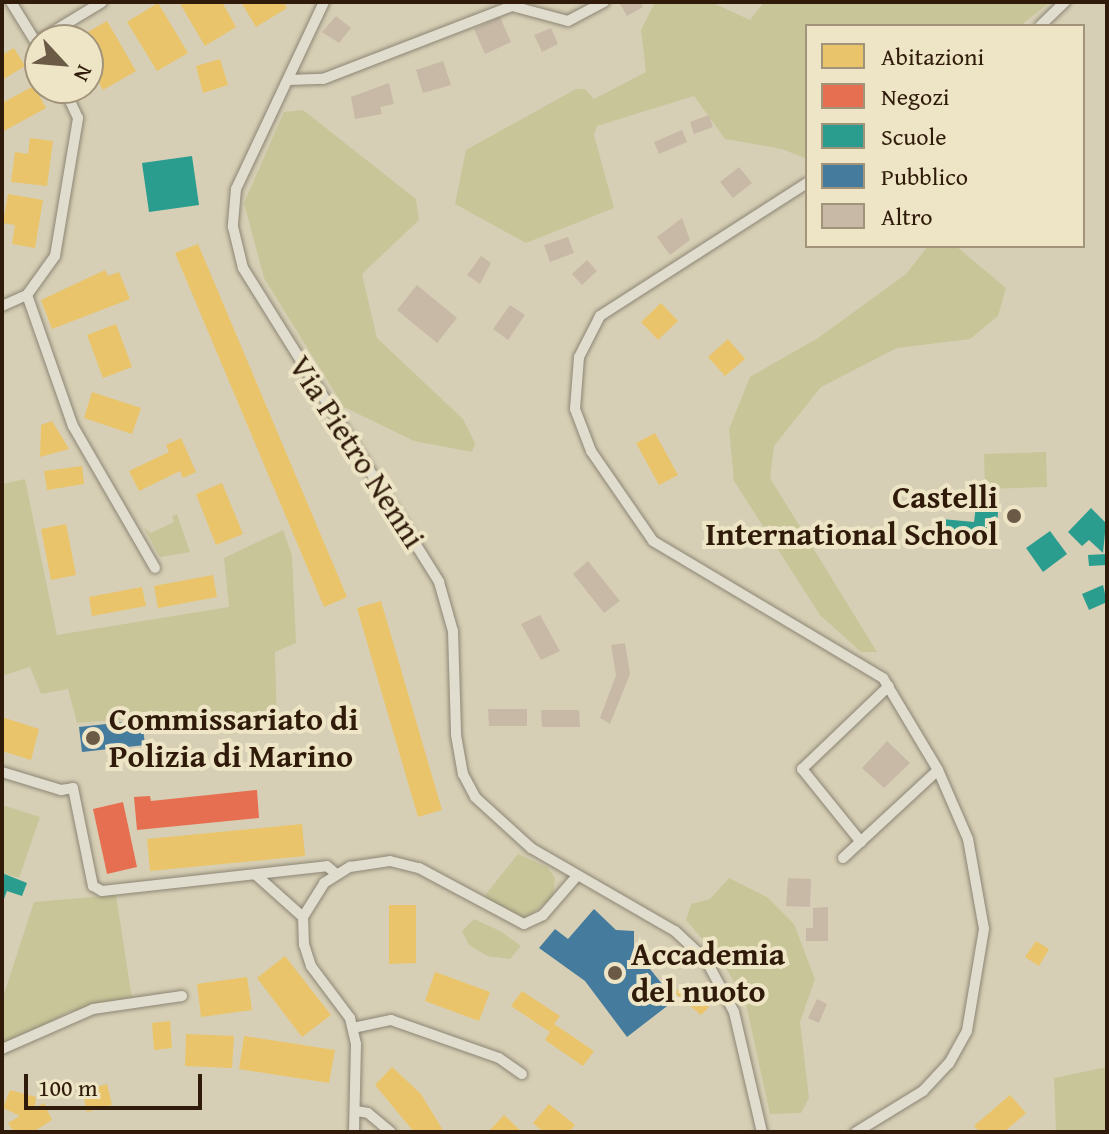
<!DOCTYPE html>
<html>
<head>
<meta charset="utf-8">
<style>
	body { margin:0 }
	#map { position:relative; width:1109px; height:1134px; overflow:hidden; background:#d7cfb5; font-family:"Gentium Book Plus",serif }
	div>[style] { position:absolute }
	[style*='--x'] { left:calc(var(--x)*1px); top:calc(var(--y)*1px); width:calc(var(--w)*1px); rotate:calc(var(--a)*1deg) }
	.green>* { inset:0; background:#c8c599 }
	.homes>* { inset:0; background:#e9c46a }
	.shops>* { inset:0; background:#e76f51 }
	.schools>* { inset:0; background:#2a9d8f }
	.public>* { inset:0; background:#457b9d }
	.building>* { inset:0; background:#c8b9a7 }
	.roads { filter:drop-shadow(0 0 2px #8c8574) drop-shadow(0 0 2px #8c8574) }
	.street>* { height:10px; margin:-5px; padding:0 5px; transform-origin:5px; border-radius:5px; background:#e0dcce }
	.dots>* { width:22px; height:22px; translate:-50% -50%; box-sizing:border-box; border:4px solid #eee5c6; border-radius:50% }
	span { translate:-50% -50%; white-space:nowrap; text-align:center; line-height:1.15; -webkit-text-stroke:8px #eee5c6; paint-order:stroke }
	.street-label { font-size:32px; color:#301b0a }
	.poi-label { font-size:32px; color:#301b0a; font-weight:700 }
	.right { translate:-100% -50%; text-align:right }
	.left { translate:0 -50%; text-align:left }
	.frame { position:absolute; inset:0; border:4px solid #301b0a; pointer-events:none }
	.legend { position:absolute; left:805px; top:24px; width:280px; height:224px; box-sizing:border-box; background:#eee5c6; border:2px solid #a2947b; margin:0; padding:10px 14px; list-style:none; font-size:24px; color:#301b0a }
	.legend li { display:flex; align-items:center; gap:16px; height:40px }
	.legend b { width:40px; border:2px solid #a2947b }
	.north { position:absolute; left:24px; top:24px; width:80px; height:80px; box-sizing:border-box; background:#eee5c6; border:2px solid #a2947b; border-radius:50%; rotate:116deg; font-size:22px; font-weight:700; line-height:32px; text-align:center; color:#301b0a }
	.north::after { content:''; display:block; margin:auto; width:28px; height:36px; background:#6a5a46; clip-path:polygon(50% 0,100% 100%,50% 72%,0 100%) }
	.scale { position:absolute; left:24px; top:1074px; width:178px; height:36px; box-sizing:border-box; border:4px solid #301b0a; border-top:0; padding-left:10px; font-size:24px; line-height:28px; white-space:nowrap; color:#301b0a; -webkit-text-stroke:6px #eee5c6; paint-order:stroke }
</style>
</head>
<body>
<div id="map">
	<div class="green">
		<div style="clip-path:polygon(655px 2px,711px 2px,750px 20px,764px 2px,1050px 2px,1020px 26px,807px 26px,807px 159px,782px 149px,725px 139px,694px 96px,597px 126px,594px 135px,614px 208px,526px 243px,455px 204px,466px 150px,576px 89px,585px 89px,594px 99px,646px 72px,641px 30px)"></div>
		<div style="clip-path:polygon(303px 110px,416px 199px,419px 220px,362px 274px,377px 338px,463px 419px,475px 443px,472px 452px,414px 441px,344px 407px,264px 278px,244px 203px,284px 112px)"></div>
		<div style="clip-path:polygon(928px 246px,956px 246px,1006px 288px,998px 316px,970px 339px,897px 348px,821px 387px,774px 446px,770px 478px,877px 652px,861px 652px,820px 615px,734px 481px,729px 429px,750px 377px,818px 338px,906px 274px)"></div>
		<div style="clip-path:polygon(1046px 452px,1047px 487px,985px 489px,984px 454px)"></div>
		<div style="clip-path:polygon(25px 479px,57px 635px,229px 607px,224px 558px,283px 530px,292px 555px,296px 643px,275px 652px,277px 727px,228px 735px,225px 711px,77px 723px,68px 689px,41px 694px,30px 667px,2px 676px,2px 484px)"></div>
		<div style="clip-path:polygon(177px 514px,190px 552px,160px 557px,144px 528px,151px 533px,174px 522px,172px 516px)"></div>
		<div style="clip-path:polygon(2px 805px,40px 817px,19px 878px,2px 873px)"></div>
		<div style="clip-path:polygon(518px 854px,547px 867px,555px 878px,553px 897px,529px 916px,519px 918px,488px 903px,486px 894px)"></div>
		<div style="clip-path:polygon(729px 878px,767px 897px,794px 924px,815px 979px,800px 1022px,809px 1098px,801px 1113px,770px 1114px,746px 1004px,724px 964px,686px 920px,691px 904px,710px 899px)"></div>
		<div style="clip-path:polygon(116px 895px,132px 999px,69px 1012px,2px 1046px,2px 1000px,34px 902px)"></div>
		<div style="clip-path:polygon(474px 919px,502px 932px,521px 946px,510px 959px,487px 956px,469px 945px,462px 931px)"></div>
		<div style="clip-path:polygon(1107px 1067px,1107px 1132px,1056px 1132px,1054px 1078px)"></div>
	</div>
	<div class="homes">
		<div style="clip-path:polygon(179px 2px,222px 2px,236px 27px,205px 46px)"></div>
		<div style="clip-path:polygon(241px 2px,284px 2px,287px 8px,256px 27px)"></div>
		<div style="clip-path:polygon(158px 3px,188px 53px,157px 71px,127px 22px)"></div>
		<div style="clip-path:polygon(107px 21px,136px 71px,103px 90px,88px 63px,88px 40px,74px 40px)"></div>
		<div style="clip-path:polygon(14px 48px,25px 66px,2px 80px,2px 55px)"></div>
		<div style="clip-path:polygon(220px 59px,228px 85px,203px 93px,196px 66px)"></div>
		<div style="clip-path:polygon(34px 86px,46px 108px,4px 131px,2px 103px)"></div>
		<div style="clip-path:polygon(30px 138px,53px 141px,47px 186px,11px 182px,15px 152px,28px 154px)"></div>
		<div style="clip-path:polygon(8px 194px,43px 200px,35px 248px,12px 244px,15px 225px,3px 223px)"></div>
		<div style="clip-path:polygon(198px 244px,347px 597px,324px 607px,175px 253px)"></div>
		<div style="clip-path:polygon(105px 270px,108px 276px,119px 272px,130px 299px,52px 329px,41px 300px)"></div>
		<div style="clip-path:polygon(661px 303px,678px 321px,658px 340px,641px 322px)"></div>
		<div style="clip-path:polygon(116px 324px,132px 367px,103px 378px,87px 335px)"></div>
		<div style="clip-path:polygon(728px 339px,745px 359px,725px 376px,708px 357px)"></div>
		<div style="clip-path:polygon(92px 392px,141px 408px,132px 434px,84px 418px)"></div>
		<div style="clip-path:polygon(52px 421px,69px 449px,40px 457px,41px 425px)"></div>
		<div style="clip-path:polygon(655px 433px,678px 475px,659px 485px,636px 443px)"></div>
		<div style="clip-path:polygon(181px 438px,196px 472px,183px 478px,180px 471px,139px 491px,129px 471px,169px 452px,166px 445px)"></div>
		<div style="clip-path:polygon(82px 466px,84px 484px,47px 490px,44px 471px)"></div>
		<div style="clip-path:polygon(222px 483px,243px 534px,216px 545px,196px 494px)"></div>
		<div style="clip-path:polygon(66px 524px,76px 575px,51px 580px,41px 529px)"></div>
		<div style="clip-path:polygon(213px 575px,217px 597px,158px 608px,154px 586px)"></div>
		<div style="clip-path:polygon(142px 587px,146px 606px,92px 616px,89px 597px)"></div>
		<div style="clip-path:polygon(381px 601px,442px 810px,418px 817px,357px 608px)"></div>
		<div style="clip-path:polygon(2px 717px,39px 729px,31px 760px,2px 751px)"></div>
		<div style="clip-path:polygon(302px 824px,305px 856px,150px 871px,147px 839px)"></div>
		<div style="clip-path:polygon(389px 905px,416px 905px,416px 963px,389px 964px)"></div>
		<div style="clip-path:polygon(1036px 941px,1049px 949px,1039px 966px,1025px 957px)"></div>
		<div style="clip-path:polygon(285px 956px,331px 1015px,302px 1037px,257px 978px)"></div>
		<div style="clip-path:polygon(435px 972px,490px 992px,479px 1021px,425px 1001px)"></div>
		<div style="clip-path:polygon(247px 977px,252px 1010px,201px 1017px,197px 984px)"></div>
		<div style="clip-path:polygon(683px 984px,709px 1007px,701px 1015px,675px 993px)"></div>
		<div style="clip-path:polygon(522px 991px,560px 1016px,554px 1024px,594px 1051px,583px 1066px,545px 1040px,550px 1032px,511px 1006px)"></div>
		<div style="clip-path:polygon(170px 1021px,172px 1048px,154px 1050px,152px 1023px)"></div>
		<div style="clip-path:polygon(186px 1034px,234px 1036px,232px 1068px,185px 1066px)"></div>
		<div style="clip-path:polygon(244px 1036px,335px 1050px,329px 1083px,239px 1069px)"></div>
		<div style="clip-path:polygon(392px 1067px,421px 1094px,444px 1132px,414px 1132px,375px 1085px)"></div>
		<div style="clip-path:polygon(107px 1084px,112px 1105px,87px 1112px,82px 1091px)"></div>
		<div style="clip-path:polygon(10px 1090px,36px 1097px,35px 1108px,44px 1103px,52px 1120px,33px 1132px,14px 1132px,8px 1123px,20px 1116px,3px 1108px)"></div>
		<div style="clip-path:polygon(1010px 1095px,1026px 1113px,1004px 1132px,980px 1132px,974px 1126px)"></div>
		<div style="clip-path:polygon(549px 1104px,575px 1125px,569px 1132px,543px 1132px,533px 1123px)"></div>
		<div style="clip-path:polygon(504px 1115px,522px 1132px,488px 1132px)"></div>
	</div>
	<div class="shops">
		<div style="clip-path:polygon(257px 790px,259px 818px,137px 830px,134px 797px,150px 796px,151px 801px)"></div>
		<div style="clip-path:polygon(123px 802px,137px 867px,107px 874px,93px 809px)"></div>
	</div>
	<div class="schools">
		<div style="clip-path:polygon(192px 156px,199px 205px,149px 212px,142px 163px)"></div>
		<div style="clip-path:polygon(977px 498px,999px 499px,996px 538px,968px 535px,967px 541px,941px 534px,942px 519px,974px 522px)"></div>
		<div style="clip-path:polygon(1091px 508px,1106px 523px,1103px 553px,1089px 540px,1082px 546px,1068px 532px)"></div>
		<div style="clip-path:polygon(1050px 531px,1067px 554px,1043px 572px,1026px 548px)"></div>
		<div style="clip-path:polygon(1107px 554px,1107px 565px,1089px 566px,1088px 555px)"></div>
		<div style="clip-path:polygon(1103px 585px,1107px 602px,1089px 610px,1082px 594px)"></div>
		<div style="clip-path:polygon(2px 873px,27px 883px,22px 896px,7px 891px,2px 904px)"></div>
	</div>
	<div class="public">
		<div style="clip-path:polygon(142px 720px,145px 745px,82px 752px,79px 727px)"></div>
		<div style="clip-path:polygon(594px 909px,616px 930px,634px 931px,634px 949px,675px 1000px,627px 1037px,585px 981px,539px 948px,555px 929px,568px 939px)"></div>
	</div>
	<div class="building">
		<div style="clip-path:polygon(619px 2px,640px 2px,643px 7px,627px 16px)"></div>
		<div style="clip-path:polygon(336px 16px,351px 28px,339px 43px,322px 32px)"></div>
		<div style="clip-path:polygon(500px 17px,511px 42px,485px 54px,474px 29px)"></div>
		<div style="clip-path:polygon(551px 28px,558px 44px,542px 52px,534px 35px)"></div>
		<div style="clip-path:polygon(443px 61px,451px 85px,423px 93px,416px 70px)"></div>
		<div style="clip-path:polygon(389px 83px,394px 104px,380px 107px,382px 114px,355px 119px,351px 97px)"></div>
		<div style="clip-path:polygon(709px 115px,713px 127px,694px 134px,690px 122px)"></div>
		<div style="clip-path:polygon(682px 130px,687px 142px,659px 154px,654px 142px)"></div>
		<div style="clip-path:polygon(739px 167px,752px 183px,733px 198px,720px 182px)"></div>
		<div style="clip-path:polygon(682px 218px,690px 240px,670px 255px,657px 237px)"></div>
		<div style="clip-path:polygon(568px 237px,574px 253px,550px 262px,544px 245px)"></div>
		<div style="clip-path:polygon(481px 256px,491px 263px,480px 284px,467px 275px)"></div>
		<div style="clip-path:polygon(587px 260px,597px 271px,582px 285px,572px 274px)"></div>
		<div style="clip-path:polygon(417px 285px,457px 318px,437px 343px,397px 310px)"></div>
		<div style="clip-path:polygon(510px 305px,525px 315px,508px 340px,493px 329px)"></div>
		<div style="clip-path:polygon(588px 561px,620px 601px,604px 613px,573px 574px)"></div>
		<div style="clip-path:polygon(540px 615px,560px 651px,541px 660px,521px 624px)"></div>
		<div style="clip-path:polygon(625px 643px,630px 674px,610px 724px,600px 718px,616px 675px,611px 645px)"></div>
		<div style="clip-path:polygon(488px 709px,527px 709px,527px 726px,489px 726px)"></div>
		<div style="clip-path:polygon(541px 710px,579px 710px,580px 727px,542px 727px)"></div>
		<div style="clip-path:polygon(887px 741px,910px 763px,884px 788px,862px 768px)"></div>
		<div style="clip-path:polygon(788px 878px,811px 879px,810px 907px,786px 906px)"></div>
		<div style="clip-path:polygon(828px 907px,828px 941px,806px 941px,806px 928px,813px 928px,813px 908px)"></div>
		<div style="clip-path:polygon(817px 999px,827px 1004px,819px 1023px,808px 1018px)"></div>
	</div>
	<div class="roads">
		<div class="street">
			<div style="--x:11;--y:2;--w:55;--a:58.3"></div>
			<div style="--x:324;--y:2;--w:207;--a:115.2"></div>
			<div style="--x:236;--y:189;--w:38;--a:95"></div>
			<div style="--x:233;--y:227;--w:42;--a:76.3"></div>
			<div style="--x:243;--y:268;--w:370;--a:58"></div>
			<div style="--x:439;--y:582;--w:51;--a:74.1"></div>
			<div style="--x:453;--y:631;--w:104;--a:88.3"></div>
			<div style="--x:456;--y:735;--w:40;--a:80"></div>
			<div style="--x:463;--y:774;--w:26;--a:62"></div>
			<div style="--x:475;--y:797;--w:76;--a:42.3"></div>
			<div style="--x:531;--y:848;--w:166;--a:30"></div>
			<div style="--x:675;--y:931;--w:42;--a:43.1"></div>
			<div style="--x:706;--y:960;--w:59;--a:61.7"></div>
			<div style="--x:734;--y:1012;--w:123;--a:76.9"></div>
			<div style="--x:1040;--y:26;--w:35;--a:-44"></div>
			<div style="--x:36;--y:42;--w:77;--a:-31.2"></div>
			<div style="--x:288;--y:80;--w:35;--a:-2"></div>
			<div style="--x:323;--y:79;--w:203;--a:-21.1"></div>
			<div style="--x:512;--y:6;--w:58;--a:15"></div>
			<div style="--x:568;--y:21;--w:41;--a:-27.8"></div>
			<div style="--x:807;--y:183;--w:246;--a:147.3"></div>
			<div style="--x:600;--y:316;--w:46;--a:117.1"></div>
			<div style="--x:579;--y:357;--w:52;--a:94.4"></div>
			<div style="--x:575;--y:409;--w:45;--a:69.1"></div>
			<div style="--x:591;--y:451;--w:109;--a:55.4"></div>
			<div style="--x:653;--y:541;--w:268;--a:30.8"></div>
			<div style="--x:883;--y:678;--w:107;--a:59.1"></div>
			<div style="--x:938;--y:770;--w:75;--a:66.5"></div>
			<div style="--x:968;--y:839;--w:91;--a:79.9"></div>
			<div style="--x:984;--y:929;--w:103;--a:99.5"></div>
			<div style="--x:967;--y:1031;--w:37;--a:119"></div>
			<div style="--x:949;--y:1063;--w:38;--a:133"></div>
			<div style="--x:923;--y:1091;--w:79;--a:148.5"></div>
			<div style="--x:27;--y:295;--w:139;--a:70.7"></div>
			<div style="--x:73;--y:426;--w:164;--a:60"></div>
			<div style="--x:2;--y:306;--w:27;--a:-24"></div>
			<div style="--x:27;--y:295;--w:48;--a:-54.3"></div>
			<div style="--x:55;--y:256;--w:140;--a:-80.5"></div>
			<div style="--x:78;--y:118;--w:33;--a:-115"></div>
			<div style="--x:2;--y:772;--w:62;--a:17"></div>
			<div style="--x:61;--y:790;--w:12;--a:-9"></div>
			<div style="--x:73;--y:788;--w:100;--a:78.5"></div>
			<div style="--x:93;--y:886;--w:10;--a:29"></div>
			<div style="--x:102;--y:891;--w:226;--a:-6.3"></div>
			<div style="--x:327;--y:866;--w:11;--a:41"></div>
			<div style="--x:861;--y:842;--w:94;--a:-128.9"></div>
			<div style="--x:802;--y:769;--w:120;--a:-43.7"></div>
			<div style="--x:843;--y:858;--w:129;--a:-42.8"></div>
			<div style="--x:256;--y:875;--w:63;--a:41.8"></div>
			<div style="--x:353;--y:1028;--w:39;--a:-12"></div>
			<div style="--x:391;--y:1020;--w:114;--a:19.4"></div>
			<div style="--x:499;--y:1058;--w:28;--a:35"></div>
			<div style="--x:2;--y:1049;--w:99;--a:-23.7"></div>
			<div style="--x:93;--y:1009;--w:90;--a:-8.3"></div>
			<div style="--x:356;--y:1111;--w:12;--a:9"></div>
			<div style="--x:368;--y:1113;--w:30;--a:40"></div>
			<div style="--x:354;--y:1132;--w:88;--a:-88.7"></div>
			<div style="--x:356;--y:1044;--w:27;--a:-103"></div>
			<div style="--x:350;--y:1018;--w:65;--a:-126.9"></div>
			<div style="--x:311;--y:966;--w:22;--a:-108"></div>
			<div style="--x:304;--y:945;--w:28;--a:-92"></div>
			<div style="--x:303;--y:917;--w:40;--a:-58"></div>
			<div style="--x:324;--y:883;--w:31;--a:-32"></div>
			<div style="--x:350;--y:867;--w:40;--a:-8.5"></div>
			<div style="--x:390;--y:861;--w:30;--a:14"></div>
			<div style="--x:419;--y:868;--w:119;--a:28.1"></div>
			<div style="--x:524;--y:924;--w:21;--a:-25"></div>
			<div style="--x:543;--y:915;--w:50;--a:-49"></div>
		</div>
	</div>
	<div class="dots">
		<div style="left:1014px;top:516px;background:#6a5a46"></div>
		<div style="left:93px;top:738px;background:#6a5a46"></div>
		<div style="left:615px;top:973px;background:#6a5a46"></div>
	</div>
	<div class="street-label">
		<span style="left:357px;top:452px;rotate:57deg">Via Pietro Nenni</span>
	</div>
	<div class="poi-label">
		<span class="right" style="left:998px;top:516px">Castelli<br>International School</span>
		<span class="left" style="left:109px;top:738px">Commissariato di<br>Polizia di Marino</span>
		<span class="left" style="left:631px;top:973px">Accademia<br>del nuoto</span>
	</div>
	<div class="frame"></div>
	<ul class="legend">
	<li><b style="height:22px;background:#e9c46a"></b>Abitazioni</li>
	<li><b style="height:22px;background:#e76f51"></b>Negozi</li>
	<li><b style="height:22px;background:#2a9d8f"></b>Scuole</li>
	<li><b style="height:22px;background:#457b9d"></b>Pubblico</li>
	<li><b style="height:22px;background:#c8b9a7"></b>Altro</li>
	</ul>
	<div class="north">N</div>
	<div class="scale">100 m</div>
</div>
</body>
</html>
